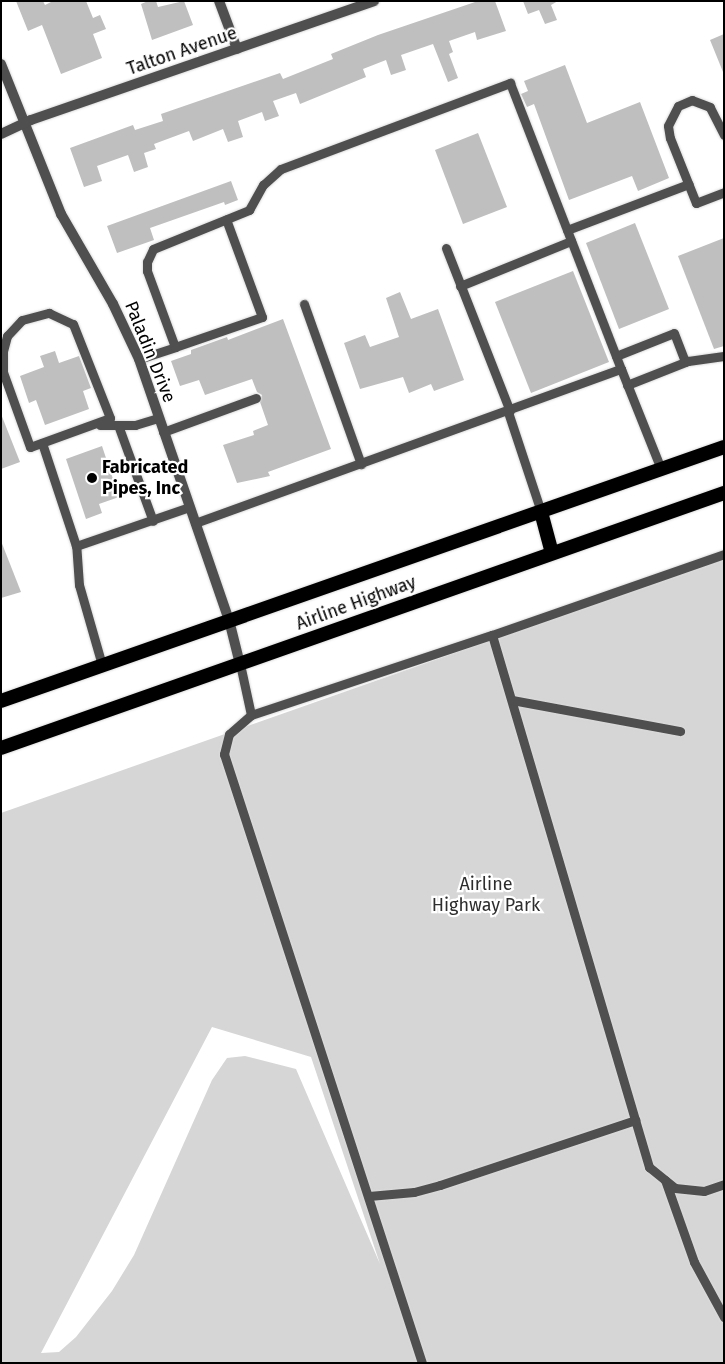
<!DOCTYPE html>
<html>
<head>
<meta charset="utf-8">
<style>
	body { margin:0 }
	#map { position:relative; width:725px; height:1364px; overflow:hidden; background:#fff; font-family:"Fira Sans",sans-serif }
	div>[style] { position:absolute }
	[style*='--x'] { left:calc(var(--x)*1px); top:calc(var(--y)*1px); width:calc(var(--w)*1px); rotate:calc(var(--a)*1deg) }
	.green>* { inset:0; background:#d6d6d6 }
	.building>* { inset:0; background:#bfbfbf }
	.roads { filter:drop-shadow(0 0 1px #dbdbdb) drop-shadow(0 0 1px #dbdbdb) }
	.service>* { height:9px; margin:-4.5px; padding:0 4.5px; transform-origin:4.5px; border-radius:4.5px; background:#4f4f4f }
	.minor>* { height:10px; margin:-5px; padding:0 5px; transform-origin:5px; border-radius:5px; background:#4f4f4f }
	.trunk>* { height:14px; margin:-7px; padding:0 7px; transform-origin:7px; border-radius:7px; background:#000 }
	.dots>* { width:14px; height:14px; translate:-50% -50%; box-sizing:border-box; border:2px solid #fff; border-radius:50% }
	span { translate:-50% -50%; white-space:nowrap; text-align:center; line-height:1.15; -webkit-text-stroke:4.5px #fff; paint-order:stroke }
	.street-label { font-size:18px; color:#000 }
	.poi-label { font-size:18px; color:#000; font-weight:700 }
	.left { translate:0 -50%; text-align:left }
	.park-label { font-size:18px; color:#2d2d2d }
	.frame { position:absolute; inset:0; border:2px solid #000; pointer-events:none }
</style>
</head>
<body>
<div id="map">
	<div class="green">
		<div style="clip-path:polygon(evenodd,724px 558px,724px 1363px,1px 1363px,1px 813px,724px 558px,212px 1027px,311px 1057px,380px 1264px,296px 1069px,245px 1056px,227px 1058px,212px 1080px,134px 1255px,112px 1291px,76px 1337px,59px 1352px,41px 1353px,212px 1027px)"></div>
	</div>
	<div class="building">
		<div style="clip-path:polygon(16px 1px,43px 1px,45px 5px,53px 1px,86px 1px,93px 18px,100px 15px,106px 29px,93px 34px,102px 58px,61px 74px,42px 25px,28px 31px)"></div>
		<div style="clip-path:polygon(148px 1px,156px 1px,158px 7px,184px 1px,193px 25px,152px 40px,141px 4px)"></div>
		<div style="clip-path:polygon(478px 1px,495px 1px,506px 31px,477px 40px,475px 32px,449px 41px,453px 52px,449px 54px,458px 78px,448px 82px,433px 44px,401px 55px,406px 70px,391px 75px,386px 60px,363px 69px,366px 77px,300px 104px,296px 93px,273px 101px,279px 116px,265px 121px,262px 112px,238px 121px,243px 137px,228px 142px,223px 129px,193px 141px,189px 131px,154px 144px,156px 149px,144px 153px,148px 167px,134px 172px,128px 155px,97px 166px,102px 181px,84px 187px,70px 148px,133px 125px,135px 130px,163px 121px,161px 114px,280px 73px,283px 79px,333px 59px,331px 54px,378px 35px)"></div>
		<div style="clip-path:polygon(523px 1px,558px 1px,551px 5px,557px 20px,545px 24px,539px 10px,528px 14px)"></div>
		<div style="clip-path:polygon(724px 34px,724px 72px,723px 72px,710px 40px)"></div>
		<div style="clip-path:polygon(565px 65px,587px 123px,640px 102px,669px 178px,638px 191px,632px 176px,569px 200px,534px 104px,527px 107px,521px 94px,528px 91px,524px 81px)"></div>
		<div style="clip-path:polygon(478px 133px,507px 207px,463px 224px,435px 150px)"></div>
		<div style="clip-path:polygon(231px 181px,238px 200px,225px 205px,224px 202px,150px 228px,154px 240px,117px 253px,107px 226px)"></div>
		<div style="clip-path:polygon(635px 223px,669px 309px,619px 329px,586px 243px)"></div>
		<div style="clip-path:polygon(724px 238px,724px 346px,714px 349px,678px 256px)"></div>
		<div style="clip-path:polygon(573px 271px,609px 362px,531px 393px,495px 302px)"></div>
		<div style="clip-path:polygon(400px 292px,411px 319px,438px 309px,464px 380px,434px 391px,431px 384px,409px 393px,403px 377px,360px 389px,344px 343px,365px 335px,370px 347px,399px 337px,386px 298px)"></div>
		<div style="clip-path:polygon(283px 319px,331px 449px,268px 472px,270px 476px,237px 483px,223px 445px,254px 435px,253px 431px,268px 425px,260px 402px,262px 395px,257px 392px,252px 379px,205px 395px,199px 380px,180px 386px,171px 361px,191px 354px,191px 350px,227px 337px,228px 340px)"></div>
		<div style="clip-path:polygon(55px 351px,59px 363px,79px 356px,91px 388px,83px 391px,89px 409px,45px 425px,36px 400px,29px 403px,20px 376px,44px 367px,40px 356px)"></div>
		<div style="clip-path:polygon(1px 414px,20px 462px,1px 469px)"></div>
		<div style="clip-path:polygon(102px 446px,119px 497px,99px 504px,102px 513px,86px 519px,66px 459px)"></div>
		<div style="clip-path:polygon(1px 541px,21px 592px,1px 598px)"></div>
	</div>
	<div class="roads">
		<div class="service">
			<div style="--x:724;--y:135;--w:31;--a:-117"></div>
			<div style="--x:710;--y:107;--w:19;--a:-159"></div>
			<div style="--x:692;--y:100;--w:15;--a:157"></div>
			<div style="--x:678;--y:106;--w:22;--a:117"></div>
			<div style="--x:668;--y:126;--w:12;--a:81"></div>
			<div style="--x:670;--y:138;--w:70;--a:68.2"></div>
			<div style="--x:696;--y:203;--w:30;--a:-21"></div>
			<div style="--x:567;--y:230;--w:130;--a:-20.7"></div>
			<div style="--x:446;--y:248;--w:175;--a:68.6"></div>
			<div style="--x:460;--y:286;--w:120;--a:-22.1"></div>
			<div style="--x:304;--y:304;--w:170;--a:70.4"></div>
			<div style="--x:49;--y:313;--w:26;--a:25"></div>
			<div style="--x:73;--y:324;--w:101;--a:68.5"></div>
			<div style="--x:110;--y:418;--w:85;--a:160.1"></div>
			<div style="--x:30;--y:447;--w:80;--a:-109.8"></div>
			<div style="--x:3;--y:372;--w:21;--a:-90"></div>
			<div style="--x:3;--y:351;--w:16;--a:-75"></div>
			<div style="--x:7;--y:336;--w:22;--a:-47"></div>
			<div style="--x:22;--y:320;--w:28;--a:-15"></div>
			<div style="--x:175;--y:347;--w:92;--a:-19"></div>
			<div style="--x:262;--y:317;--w:104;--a:-110.2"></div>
			<div style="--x:616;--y:356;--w:62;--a:-21.6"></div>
			<div style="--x:674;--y:333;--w:31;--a:69"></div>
			<div style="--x:139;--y:359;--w:38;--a:-18"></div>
			<div style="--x:175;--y:347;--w:81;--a:-110.2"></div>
			<div style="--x:147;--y:271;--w:9;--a:-90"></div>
			<div style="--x:147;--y:262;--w:14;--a:-65"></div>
			<div style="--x:153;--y:249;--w:104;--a:-22.1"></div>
			<div style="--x:249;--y:210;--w:29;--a:-61"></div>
			<div style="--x:263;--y:185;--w:24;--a:-42"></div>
			<div style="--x:281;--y:169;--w:245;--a:-20.6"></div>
			<div style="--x:510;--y:83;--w:307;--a:68.8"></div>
			<div style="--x:627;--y:385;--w:66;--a:-21.5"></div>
			<div style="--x:688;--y:361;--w:36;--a:-8"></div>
			<div style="--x:508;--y:412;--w:105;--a:71.7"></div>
			<div style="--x:100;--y:425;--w:35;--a:0"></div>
			<div style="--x:135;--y:425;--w:24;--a:-17"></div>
			<div style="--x:118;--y:425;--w:102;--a:70"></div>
			<div style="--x:163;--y:432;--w:99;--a:-20.1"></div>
			<div style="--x:42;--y:443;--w:108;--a:71.7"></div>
			<div style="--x:195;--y:523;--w:453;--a:-19.9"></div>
			<div style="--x:621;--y:369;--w:108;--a:68.2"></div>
			<div style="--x:492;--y:635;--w:246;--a:-19.2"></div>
			<div style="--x:240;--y:664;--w:52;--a:77.8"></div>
			<div style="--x:251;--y:715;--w:254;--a:-18.4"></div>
			<div style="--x:492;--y:635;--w:555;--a:73.56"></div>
			<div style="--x:649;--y:1167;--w:33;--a:39"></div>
			<div style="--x:675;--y:1188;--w:29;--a:6"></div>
			<div style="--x:704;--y:1191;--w:21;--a:-19"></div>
			<div style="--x:102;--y:665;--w:83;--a:-106"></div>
			<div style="--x:79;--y:585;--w:39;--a:-94"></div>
			<div style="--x:76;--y:546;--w:120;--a:-19"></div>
			<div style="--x:512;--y:700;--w:171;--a:10.5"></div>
			<div style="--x:251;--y:715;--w:29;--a:139"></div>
			<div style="--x:229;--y:734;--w:21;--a:104"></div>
			<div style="--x:224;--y:754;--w:640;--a:71.99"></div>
			<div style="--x:665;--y:1180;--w:87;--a:70.5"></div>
			<div style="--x:694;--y:1262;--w:63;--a:61.4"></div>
			<div style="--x:369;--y:1196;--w:45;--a:-5.1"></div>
			<div style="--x:414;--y:1192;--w:27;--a:-15"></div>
			<div style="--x:440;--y:1185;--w:206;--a:-18.4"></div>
		</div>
		<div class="minor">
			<div style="--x:219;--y:1;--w:51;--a:69.4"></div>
			<div style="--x:1;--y:64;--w:162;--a:68.2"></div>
			<div style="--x:61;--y:214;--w:104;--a:60"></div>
			<div style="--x:113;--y:304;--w:61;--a:64.7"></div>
			<div style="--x:139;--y:359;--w:276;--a:71"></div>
			<div style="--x:229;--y:620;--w:45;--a:76"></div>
			<div style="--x:1;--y:134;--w:33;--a:-25"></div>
			<div style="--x:31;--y:120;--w:363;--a:-19.1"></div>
		</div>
		<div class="trunk">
			<div style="--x:541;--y:512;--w:42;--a:75"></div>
			<div style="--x:1;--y:701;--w:766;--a:-19.36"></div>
			<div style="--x:1;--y:748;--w:767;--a:-19.43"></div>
		</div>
	</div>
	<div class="dots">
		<div style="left:92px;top:478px;background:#000"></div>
	</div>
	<div class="street-label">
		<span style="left:182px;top:51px;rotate:-19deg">Talton Avenue</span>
		<span style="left:150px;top:352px;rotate:68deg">Paladin Drive</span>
		<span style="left:356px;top:603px;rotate:-20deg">Airline Highway</span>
	</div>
	<div class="poi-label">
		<span class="left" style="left:102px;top:478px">Fabricated<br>Pipes, Inc</span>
	</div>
	<div class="park-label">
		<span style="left:486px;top:895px">Airline<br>Highway Park</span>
	</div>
	<div class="frame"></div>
</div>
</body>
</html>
